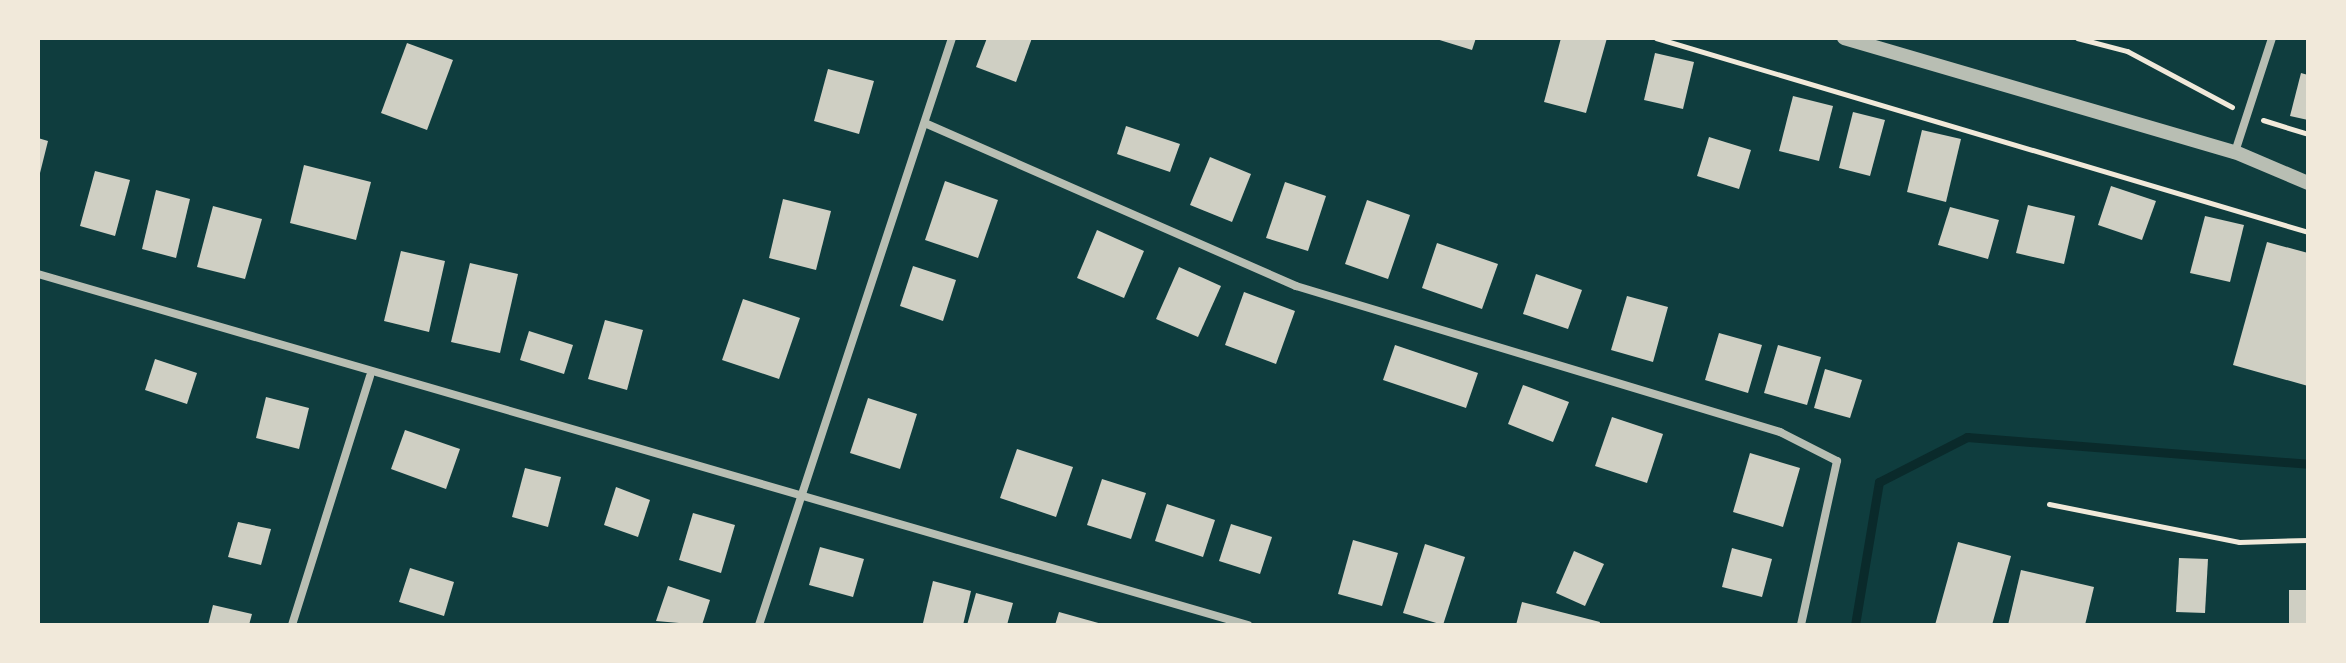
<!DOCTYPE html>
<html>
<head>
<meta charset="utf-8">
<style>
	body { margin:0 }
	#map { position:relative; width:2346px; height:663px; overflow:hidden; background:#0f3d3e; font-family:"Work Sans",sans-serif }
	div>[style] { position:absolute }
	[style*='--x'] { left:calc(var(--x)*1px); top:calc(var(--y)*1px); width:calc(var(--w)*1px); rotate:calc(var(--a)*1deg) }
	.stream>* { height:9px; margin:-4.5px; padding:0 4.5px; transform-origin:4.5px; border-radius:4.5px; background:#0a2a2b }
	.building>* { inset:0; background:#cfcfc3 }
	.path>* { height:5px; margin:-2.5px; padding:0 2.5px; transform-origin:2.5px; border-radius:2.5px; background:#f1e9da }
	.minor>* { height:8px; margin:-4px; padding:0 4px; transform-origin:4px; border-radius:4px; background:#b8beb3 }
	.tertiary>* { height:14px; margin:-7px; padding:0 7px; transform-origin:7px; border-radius:7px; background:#b8beb3 }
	span { translate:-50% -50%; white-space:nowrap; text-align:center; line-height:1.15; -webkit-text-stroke:6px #f1e9da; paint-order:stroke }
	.frame { position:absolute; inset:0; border:40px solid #f1e9da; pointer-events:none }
</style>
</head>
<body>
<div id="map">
	<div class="stream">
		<div style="--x:1855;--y:625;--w:145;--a:-80.5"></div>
		<div style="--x:1879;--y:482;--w:99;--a:-27.1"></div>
		<div style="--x:1967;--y:437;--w:342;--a:4.5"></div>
	</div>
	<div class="building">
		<div style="clip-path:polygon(987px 38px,1032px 38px,1016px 82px,976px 67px)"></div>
		<div style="clip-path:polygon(1433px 38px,1476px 38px,1472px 50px)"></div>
		<div style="clip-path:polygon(1561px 38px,1607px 38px,1586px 113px,1544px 102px)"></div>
		<div style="clip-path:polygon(407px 43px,453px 60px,427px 130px,381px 113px)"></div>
		<div style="clip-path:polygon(1655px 53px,1694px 62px,1683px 109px,1644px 100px)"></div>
		<div style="clip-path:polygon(828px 69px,874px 81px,859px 134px,814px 121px)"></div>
		<div style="clip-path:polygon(2301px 73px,2308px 75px,2308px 120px,2290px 116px)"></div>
		<div style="clip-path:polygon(1793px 96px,1833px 106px,1819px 161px,1779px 151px)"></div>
		<div style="clip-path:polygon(1853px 112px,1885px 120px,1870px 176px,1839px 168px)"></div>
		<div style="clip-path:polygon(1126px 126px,1180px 144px,1170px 172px,1117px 154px)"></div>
		<div style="clip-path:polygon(1922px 130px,1961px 139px,1946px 202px,1907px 192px)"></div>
		<div style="clip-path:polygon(1709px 137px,1751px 150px,1739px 189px,1697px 176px)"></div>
		<div style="clip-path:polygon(38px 138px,48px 141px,39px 177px,38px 177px)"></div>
		<div style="clip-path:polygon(1210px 157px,1251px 174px,1232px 222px,1190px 205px)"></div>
		<div style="clip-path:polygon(304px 165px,371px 182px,356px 240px,290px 223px)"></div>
		<div style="clip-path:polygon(95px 171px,130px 180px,115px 236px,80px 226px)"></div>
		<div style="clip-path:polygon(945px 181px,998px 200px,978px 258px,925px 240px)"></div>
		<div style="clip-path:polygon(1285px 182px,1326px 196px,1308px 251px,1266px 238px)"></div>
		<div style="clip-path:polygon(2111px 186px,2156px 201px,2142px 240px,2098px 225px)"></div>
		<div style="clip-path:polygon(156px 190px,190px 199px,176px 258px,142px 249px)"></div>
		<div style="clip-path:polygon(783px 199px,831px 211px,816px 270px,769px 258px)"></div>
		<div style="clip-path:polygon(1367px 200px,1410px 215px,1388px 279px,1345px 264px)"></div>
		<div style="clip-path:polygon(2028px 205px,2075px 216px,2064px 264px,2016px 253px)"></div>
		<div style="clip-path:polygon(213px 206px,262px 219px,245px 279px,197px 267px)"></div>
		<div style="clip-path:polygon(1950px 207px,1999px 220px,1988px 259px,1938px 245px)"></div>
		<div style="clip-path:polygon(2205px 216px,2244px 225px,2230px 282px,2190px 273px)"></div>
		<div style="clip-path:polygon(1097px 230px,1144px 251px,1124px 298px,1077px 278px)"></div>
		<div style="clip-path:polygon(2267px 242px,2308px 253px,2308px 386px,2233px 365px)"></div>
		<div style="clip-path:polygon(1437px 243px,1498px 264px,1482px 309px,1422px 288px)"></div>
		<div style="clip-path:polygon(401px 251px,445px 261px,429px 332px,384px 321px)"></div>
		<div style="clip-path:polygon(470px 263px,518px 274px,500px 353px,451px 342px)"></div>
		<div style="clip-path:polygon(913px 266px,956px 280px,943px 321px,900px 306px)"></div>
		<div style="clip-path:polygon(1179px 267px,1221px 286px,1198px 337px,1156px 319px)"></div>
		<div style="clip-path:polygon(1536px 274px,1582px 290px,1568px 329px,1523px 314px)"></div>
		<div style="clip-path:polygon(1244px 292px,1295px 311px,1276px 364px,1225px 345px)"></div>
		<div style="clip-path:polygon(1627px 296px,1668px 307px,1653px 362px,1611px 350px)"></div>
		<div style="clip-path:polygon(743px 299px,800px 318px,779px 379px,722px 360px)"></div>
		<div style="clip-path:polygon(605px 320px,643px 330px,627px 390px,588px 379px)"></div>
		<div style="clip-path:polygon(529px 331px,573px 345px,564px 374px,520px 360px)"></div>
		<div style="clip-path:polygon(1719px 333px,1762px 345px,1748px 393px,1705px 380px)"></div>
		<div style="clip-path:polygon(1395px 345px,1478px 373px,1466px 408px,1383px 380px)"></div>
		<div style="clip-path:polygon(1778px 345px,1821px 357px,1807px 405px,1764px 393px)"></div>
		<div style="clip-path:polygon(155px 359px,197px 373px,187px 404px,145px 390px)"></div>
		<div style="clip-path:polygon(1825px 369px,1862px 380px,1850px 418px,1814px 408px)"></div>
		<div style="clip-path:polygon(1523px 385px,1569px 402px,1553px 442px,1508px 424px)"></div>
		<div style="clip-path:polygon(266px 397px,309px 408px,299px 449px,256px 438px)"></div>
		<div style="clip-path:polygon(868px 398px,917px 414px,900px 469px,850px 453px)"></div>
		<div style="clip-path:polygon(1612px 417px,1663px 434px,1647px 483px,1595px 466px)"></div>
		<div style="clip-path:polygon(405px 430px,460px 449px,446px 489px,391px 469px)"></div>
		<div style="clip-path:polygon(1017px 449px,1073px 467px,1056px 517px,1000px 498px)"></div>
		<div style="clip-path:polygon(1750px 453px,1800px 468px,1783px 527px,1733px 512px)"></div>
		<div style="clip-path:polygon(525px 468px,561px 477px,548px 527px,512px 517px)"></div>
		<div style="clip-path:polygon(1102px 479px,1146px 493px,1131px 539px,1087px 525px)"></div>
		<div style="clip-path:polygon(616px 487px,650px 500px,638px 537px,604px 525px)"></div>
		<div style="clip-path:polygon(1167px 504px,1215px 520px,1203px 557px,1155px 541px)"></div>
		<div style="clip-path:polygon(693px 513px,735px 525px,721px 573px,679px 560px)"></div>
		<div style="clip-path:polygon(238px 522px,271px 529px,261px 565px,228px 557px)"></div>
		<div style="clip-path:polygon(1231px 524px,1272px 537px,1260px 574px,1219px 561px)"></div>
		<div style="clip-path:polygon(1353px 540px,1398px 553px,1382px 606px,1338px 594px)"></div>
		<div style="clip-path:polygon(1958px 542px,2011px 556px,1992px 625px,1935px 625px)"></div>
		<div style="clip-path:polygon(1425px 544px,1465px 557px,1443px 625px,1403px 613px)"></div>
		<div style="clip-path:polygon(820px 547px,864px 559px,853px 597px,809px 585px)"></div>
		<div style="clip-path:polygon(1732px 548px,1772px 559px,1762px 597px,1722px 587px)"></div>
		<div style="clip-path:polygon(1574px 551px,1604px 564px,1585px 606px,1556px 593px)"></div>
		<div style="clip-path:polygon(2179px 558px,2208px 559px,2205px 613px,2176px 612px)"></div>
		<div style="clip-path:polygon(410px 568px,454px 582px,444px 616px,399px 602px)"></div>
		<div style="clip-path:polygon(2021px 570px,2094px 587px,2085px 625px,2008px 625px)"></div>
		<div style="clip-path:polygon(933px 581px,971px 591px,963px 625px,923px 623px)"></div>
		<div style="clip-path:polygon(668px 586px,710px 600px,702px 625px,656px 621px)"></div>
		<div style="clip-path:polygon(2289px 590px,2308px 590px,2308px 625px,2289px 625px)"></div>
		<div style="clip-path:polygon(976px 593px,1013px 603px,1007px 625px,967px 625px)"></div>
		<div style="clip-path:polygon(1522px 602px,1600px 622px,1599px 625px,1516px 625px)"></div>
		<div style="clip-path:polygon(213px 605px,252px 614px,249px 625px,208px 625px)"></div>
		<div style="clip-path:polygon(1059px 612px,1102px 624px,1102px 625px,1055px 625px)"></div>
	</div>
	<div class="path">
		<div style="--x:1656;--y:38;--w:680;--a:16.57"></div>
		<div style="--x:2077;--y:38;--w:52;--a:14.6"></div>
		<div style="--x:2127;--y:51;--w:119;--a:28.1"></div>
		<div style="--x:2263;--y:120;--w:47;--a:17.3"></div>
		<div style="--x:2049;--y:504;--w:194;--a:11.3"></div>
		<div style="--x:2239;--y:542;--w:69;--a:-1.7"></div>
	</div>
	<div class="minor">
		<div style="--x:927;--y:124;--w:403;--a:23.7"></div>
		<div style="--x:1296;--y:286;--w:506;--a:16.79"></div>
		<div style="--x:1780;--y:432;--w:64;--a:27"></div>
		<div style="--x:1837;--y:461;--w:168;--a:102.4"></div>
		<div style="--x:2235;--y:152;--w:120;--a:-72"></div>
		<div style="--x:38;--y:274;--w:1260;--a:16.18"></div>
		<div style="--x:292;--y:625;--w:261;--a:-72.6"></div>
		<div style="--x:759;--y:625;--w:618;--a:-71.8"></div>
	</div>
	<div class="tertiary">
		<div style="--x:1844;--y:38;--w:407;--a:16.3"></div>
		<div style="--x:2235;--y:152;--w:79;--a:23"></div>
	</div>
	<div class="frame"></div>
</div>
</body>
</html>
